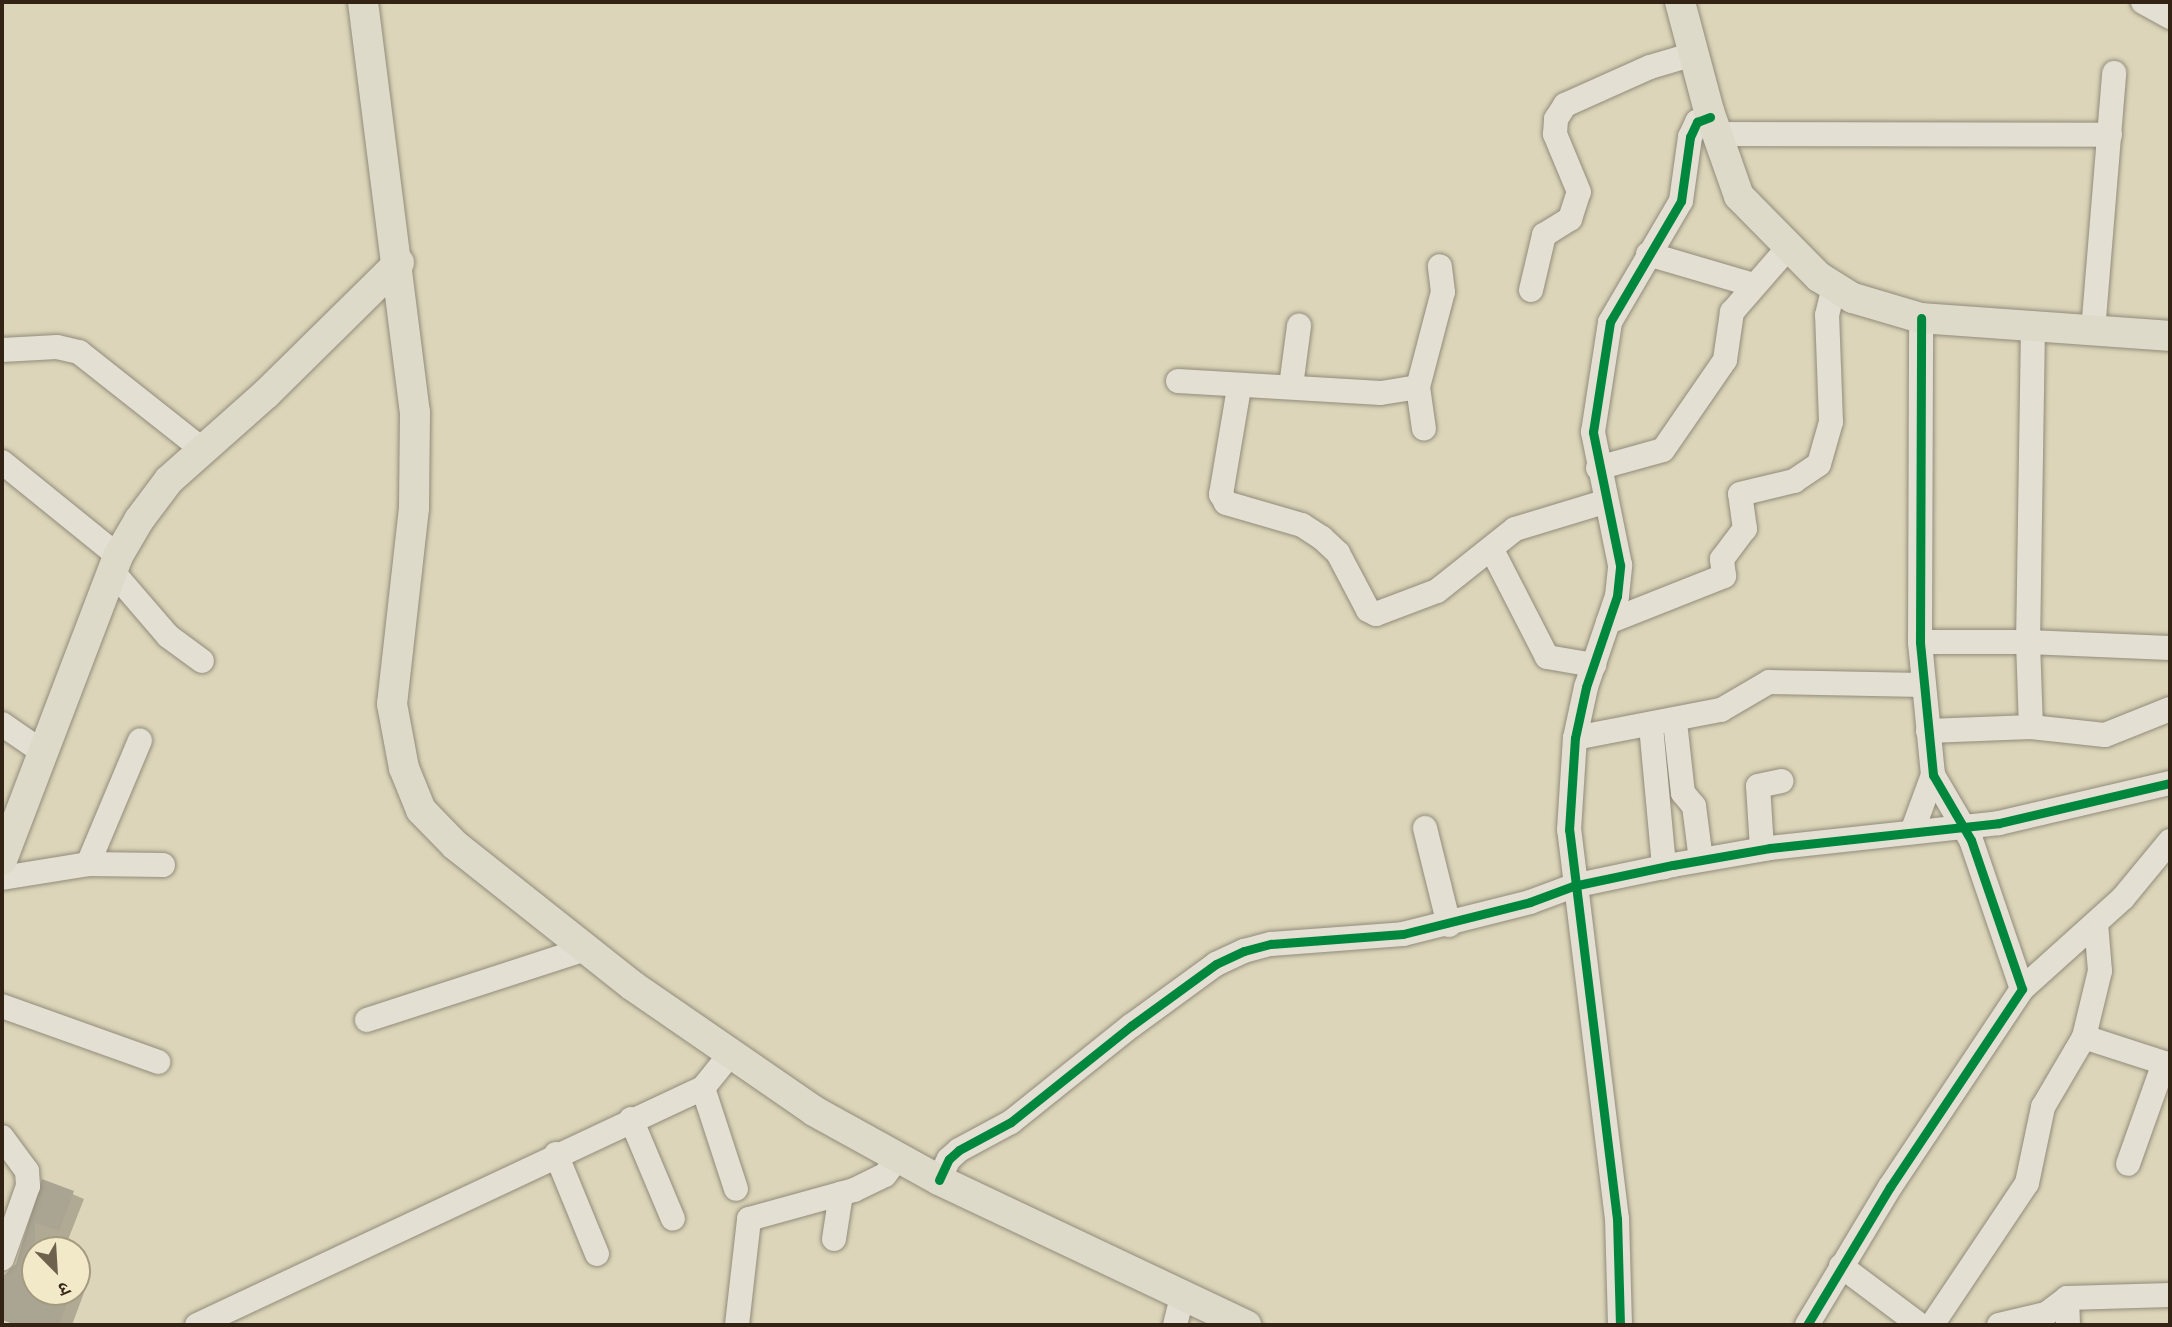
<!DOCTYPE html>
<html>
<head>
<meta charset="utf-8">
<style>
	body { margin:0 }
	#map { position:relative; width:2172px; height:1327px; overflow:hidden; background:#dcd5b9; font-family:"EB Garamond","Noto Serif Devanagari",serif }
	div>[style] { position:absolute }
	[style*='--x'] { left:calc(var(--x)*1px); top:calc(var(--y)*1px); width:calc(var(--w)*1px); rotate:calc(var(--a)*1deg) }
	.shadow>* { inset:0; background:#0003 }
	.building>* { inset:0; background:#aaa592 }
	.roads { filter:drop-shadow(0 0 2px #918b7a) drop-shadow(0 0 2px #918b7a) }
	.minor>* { height:24px; margin:-12px; padding:0 12px; transform-origin:12px; border-radius:12px; background:#e3dfd2 }
	.major>* { height:30px; margin:-15px; padding:0 15px; transform-origin:15px; border-radius:15px; background:#dedaca }
	.cycleway>* { height:9px; margin:-4.5px; padding:0 4.5px; transform-origin:4.5px; border-radius:4.5px; background:#00873e }
	span { translate:-50% -50%; white-space:nowrap; text-align:center; line-height:1.15; -webkit-text-stroke:5px #f2e9c8; paint-order:stroke }
	.frame { position:absolute; inset:0; border:4px solid #322314; pointer-events:none }
	.north { position:absolute; left:21px; top:1236px; width:70px; height:70px; box-sizing:border-box; background:#f2e9c8; border:2px solid #a59a80; border-radius:50%; rotate:156deg; font-size:19px; font-weight:700; line-height:28px; text-align:center; color:#322314 }
	.north::after { content:''; display:block; margin:auto; width:24px; height:32px; background:#6e614e; clip-path:polygon(50% 0,100% 100%,50% 72%,0 100%) }
</style>
</head>
<body>
<div id="map">
	<div class="shadow">
		<div style="clip-path:polygon(44px 1182px,84px 1199px,64px 1250px,35px 1250px,35px 1292px,77px 1292px,77px 1285px,85px 1290px,72px 1325px,16px 1325px,2px 1320px,2px 1283px,18px 1265px)"></div>
	</div>
	<div class="building">
		<div style="clip-path:polygon(42px 1179px,74px 1191px,59px 1231px,35px 1223px,35px 1292px,71px 1292px,59px 1325px,18px 1325px,2px 1319px,2px 1277px,16px 1264px)"></div>
	</div>
	<div class="roads">
		<div class="minor">
			<div style="--x:2143;--y:2;--w:31;--a:29"></div>
			<div style="--x:1716;--y:134;--w:394;--a:0.1"></div>
			<div style="--x:1648;--y:254;--w:109;--a:16.4"></div>
			<div style="--x:1531;--y:290;--w:57;--a:-76.7"></div>
			<div style="--x:1544;--y:235;--w:31;--a:-32"></div>
			<div style="--x:1570;--y:219;--w:28;--a:-72"></div>
			<div style="--x:1579;--y:192;--w:63;--a:-112.5"></div>
			<div style="--x:1555;--y:134;--w:15;--a:-86"></div>
			<div style="--x:1556;--y:119;--w:17;--a:-57"></div>
			<div style="--x:1565;--y:105;--w:93;--a:-24.1"></div>
			<div style="--x:1650;--y:67;--w:46;--a:-16.5"></div>
			<div style="--x:2033;--y:327;--w:315;--a:90.9"></div>
			<div style="--x:2028;--y:642;--w:142;--a:2.4"></div>
			<div style="--x:2093;--y:331;--w:259;--a:-85.3"></div>
			<div style="--x:2;--y:350;--w:55;--a:-3.1"></div>
			<div style="--x:57;--y:347;--w:23;--a:13"></div>
			<div style="--x:79;--y:352;--w:157;--a:38.3"></div>
			<div style="--x:1178;--y:381;--w:203;--a:3.4"></div>
			<div style="--x:1381;--y:393;--w:37;--a:-9"></div>
			<div style="--x:1418;--y:387;--w:98;--a:-75.3"></div>
			<div style="--x:1443;--y:292;--w:26;--a:-97"></div>
			<div style="--x:1291;--y:386;--w:61;--a:-82.4"></div>
			<div style="--x:1418;--y:387;--w:42;--a:81.9"></div>
			<div style="--x:1239;--y:388;--w:108;--a:99.6"></div>
			<div style="--x:1221;--y:494;--w:10;--a:61"></div>
			<div style="--x:1226;--y:503;--w:79;--a:16.1"></div>
			<div style="--x:1302;--y:525;--w:24;--a:33"></div>
			<div style="--x:1322;--y:538;--w:22;--a:43"></div>
			<div style="--x:1338;--y:553;--w:64;--a:62.2"></div>
			<div style="--x:1368;--y:610;--w:9;--a:27"></div>
			<div style="--x:1376;--y:614;--w:65;--a:-20.7"></div>
			<div style="--x:1437;--y:591;--w:100;--a:-38.5"></div>
			<div style="--x:1515;--y:529;--w:93;--a:-16.9"></div>
			<div style="--x:2;--y:462;--w:149;--a:39"></div>
			<div style="--x:1598;--y:468;--w:67;--a:-15.5"></div>
			<div style="--x:1663;--y:450;--w:109;--a:-55.4"></div>
			<div style="--x:1725;--y:360;--w:49;--a:-81.7"></div>
			<div style="--x:1732;--y:312;--w:84;--a:-48.9"></div>
			<div style="--x:1492;--y:550;--w:120;--a:62.8"></div>
			<div style="--x:1547;--y:657;--w:48;--a:9.7"></div>
			<div style="--x:113;--y:572;--w:84;--a:49.3"></div>
			<div style="--x:168;--y:636;--w:42;--a:36.3"></div>
			<div style="--x:1608;--y:622;--w:125;--a:-21.6"></div>
			<div style="--x:1724;--y:576;--w:17;--a:-97"></div>
			<div style="--x:1722;--y:559;--w:38;--a:-53"></div>
			<div style="--x:1745;--y:529;--w:35;--a:-98"></div>
			<div style="--x:1740;--y:494;--w:56;--a:-13.5"></div>
			<div style="--x:1794;--y:481;--w:30;--a:-34"></div>
			<div style="--x:1819;--y:464;--w:44;--a:-74.1"></div>
			<div style="--x:1831;--y:422;--w:107;--a:-92.1"></div>
			<div style="--x:1827;--y:315;--w:30;--a:-76"></div>
			<div style="--x:1920;--y:642;--w:108;--a:0"></div>
			<div style="--x:2028;--y:642;--w:85;--a:88"></div>
			<div style="--x:1675;--y:722;--w:71;--a:83.6"></div>
			<div style="--x:1683;--y:793;--w:17;--a:50"></div>
			<div style="--x:1694;--y:806;--w:54;--a:82.6"></div>
			<div style="--x:2;--y:724;--w:51;--a:34.6"></div>
			<div style="--x:1651;--y:726;--w:142;--a:84.7"></div>
			<div style="--x:1928;--y:731;--w:103;--a:-2.2"></div>
			<div style="--x:2031;--y:727;--w:74;--a:6.2"></div>
			<div style="--x:2105;--y:735;--w:70;--a:-21.8"></div>
			<div style="--x:1575;--y:738;--w:149;--a:-10.9"></div>
			<div style="--x:1721;--y:710;--w:56;--a:-30.3"></div>
			<div style="--x:1769;--y:682;--w:154;--a:1.1"></div>
			<div style="--x:1425;--y:828;--w:100;--a:76.1"></div>
			<div style="--x:1912;--y:832;--w:61;--a:-69.8"></div>
			<div style="--x:1762;--y:849;--w:63;--a:-93.6"></div>
			<div style="--x:1758;--y:786;--w:24;--a:-12"></div>
			<div style="--x:88;--y:864;--w:134;--a:-67.2"></div>
			<div style="--x:2;--y:878;--w:87;--a:-9.2"></div>
			<div style="--x:88;--y:864;--w:75;--a:0.8"></div>
			<div style="--x:2022;--y:989;--w:136;--a:-42"></div>
			<div style="--x:2123;--y:898;--w:74;--a:-50.5"></div>
			<div style="--x:2;--y:1006;--w:166;--a:19.7"></div>
			<div style="--x:367;--y:1020;--w:229;--a:-18"></div>
			<div style="--x:2084;--y:1037;--w:84;--a:18"></div>
			<div style="--x:2164;--y:1063;--w:107;--a:109.6"></div>
			<div style="--x:703;--y:1088;--w:106;--a:71.9"></div>
			<div style="--x:631;--y:1119;--w:108;--a:67.2"></div>
			<div style="--x:2;--y:1137;--w:42;--a:53.7"></div>
			<div style="--x:27;--y:1171;--w:15;--a:86"></div>
			<div style="--x:28;--y:1186;--w:77;--a:109.6"></div>
			<div style="--x:556;--y:1154;--w:108;--a:67.7"></div>
			<div style="--x:939;--y:1180;--w:23;--a:-65"></div>
			<div style="--x:949;--y:1159;--w:13;--a:-42"></div>
			<div style="--x:959;--y:1150;--w:59;--a:-28.3"></div>
			<div style="--x:1011;--y:1122;--w:154;--a:-38.7"></div>
			<div style="--x:1131;--y:1026;--w:105;--a:-36.1"></div>
			<div style="--x:1216;--y:964;--w:31;--a:-25"></div>
			<div style="--x:1244;--y:951;--w:28;--a:-15"></div>
			<div style="--x:1271;--y:944;--w:132;--a:-4.3"></div>
			<div style="--x:1403;--y:934;--w:131;--a:-14.1"></div>
			<div style="--x:1530;--y:902;--w:46;--a:-20.4"></div>
			<div style="--x:1573;--y:886;--w:102;--a:-11.9"></div>
			<div style="--x:1673;--y:865;--w:98;--a:-9.9"></div>
			<div style="--x:1770;--y:848;--w:230;--a:-6.2"></div>
			<div style="--x:1999;--y:823;--w:176;--a:-13.2"></div>
			<div style="--x:834;--y:1239;--w:46;--a:-81.2"></div>
			<div style="--x:1841;--y:1266;--w:99;--a:36.8"></div>
			<div style="--x:197;--y:1325;--w:559;--a:-25.1"></div>
			<div style="--x:703;--y:1088;--w:46;--a:-51.1"></div>
			<div style="--x:737;--y:1325;--w:107;--a:-83.5"></div>
			<div style="--x:749;--y:1219;--w:109;--a:-15.4"></div>
			<div style="--x:854;--y:1190;--w:34;--a:-26"></div>
			<div style="--x:885;--y:1175;--w:24;--a:-54"></div>
			<div style="--x:1175;--y:1325;--w:32;--a:-76"></div>
			<div style="--x:1620;--y:1325;--w:106;--a:-91.6"></div>
			<div style="--x:1617;--y:1219;--w:392;--a:-97"></div>
			<div style="--x:1569;--y:830;--w:92;--a:-86.3"></div>
			<div style="--x:1575;--y:738;--w:52;--a:-77.8"></div>
			<div style="--x:1586;--y:687;--w:96;--a:-71.2"></div>
			<div style="--x:1617;--y:596;--w:31;--a:-84"></div>
			<div style="--x:1620;--y:565;--w:136;--a:-101.5"></div>
			<div style="--x:1593;--y:432;--w:111;--a:-81.2"></div>
			<div style="--x:1610;--y:322;--w:140;--a:-59.6"></div>
			<div style="--x:1681;--y:201;--w:65;--a:-82"></div>
			<div style="--x:1690;--y:137;--w:17;--a:-65"></div>
			<div style="--x:1697;--y:122;--w:14;--a:-21"></div>
			<div style="--x:1807;--y:1325;--w:161;--a:-59"></div>
			<div style="--x:1890;--y:1187;--w:238;--a:-56.3"></div>
			<div style="--x:2022;--y:989;--w:157;--a:-108.9"></div>
			<div style="--x:1971;--y:840;--w:75;--a:-120.3"></div>
			<div style="--x:1933;--y:775;--w:134;--a:-95.6"></div>
			<div style="--x:1920;--y:642;--w:324;--a:-89.8"></div>
			<div style="--x:1932;--y:1325;--w:171;--a:-56.2"></div>
			<div style="--x:2027;--y:1183;--w:78;--a:-78.1"></div>
			<div style="--x:2043;--y:1107;--w:81;--a:-59.6"></div>
			<div style="--x:2084;--y:1037;--w:68;--a:-76.4"></div>
			<div style="--x:2100;--y:971;--w:48;--a:-94.8"></div>
			<div style="--x:1999;--y:1325;--w:48;--a:-13.2"></div>
			<div style="--x:2046;--y:1314;--w:26;--a:-37"></div>
			<div style="--x:2068;--y:1325;--w:27;--a:-92"></div>
			<div style="--x:2067;--y:1298;--w:103;--a:-1.7"></div>
		</div>
		<div class="major">
			<div style="--x:363;--y:2;--w:413;--a:82.8"></div>
			<div style="--x:415;--y:412;--w:96;--a:90.6"></div>
			<div style="--x:414;--y:508;--w:197;--a:96.4"></div>
			<div style="--x:392;--y:704;--w:65;--a:79.4"></div>
			<div style="--x:404;--y:768;--w:45;--a:68"></div>
			<div style="--x:421;--y:810;--w:49;--a:45.8"></div>
			<div style="--x:455;--y:845;--w:227;--a:38.4"></div>
			<div style="--x:633;--y:986;--w:220;--a:34.6"></div>
			<div style="--x:814;--y:1111;--w:143;--a:28.9"></div>
			<div style="--x:939;--y:1180;--w:340;--a:25.3"></div>
			<div style="--x:1680;--y:2;--w:113;--a:75.1"></div>
			<div style="--x:1709;--y:111;--w:90;--a:70.6"></div>
			<div style="--x:1739;--y:196;--w:114;--a:45.4"></div>
			<div style="--x:1819;--y:277;--w:40;--a:32"></div>
			<div style="--x:1853;--y:298;--w:71;--a:16.4"></div>
			<div style="--x:1921;--y:318;--w:250;--a:4.1"></div>
			<div style="--x:2;--y:860;--w:325;--a:-69.1"></div>
			<div style="--x:118;--y:556;--w:42;--a:-59.7"></div>
			<div style="--x:139;--y:520;--w:50;--a:-53.1"></div>
			<div style="--x:169;--y:480;--w:130;--a:-41.6"></div>
			<div style="--x:266;--y:394;--w:187;--a:-44.6"></div>
		</div>
	</div>
	<div class="cycleway">
		<div style="--x:939;--y:1180;--w:23;--a:-65"></div>
		<div style="--x:949;--y:1159;--w:13;--a:-42"></div>
		<div style="--x:959;--y:1150;--w:59;--a:-28.3"></div>
		<div style="--x:1011;--y:1122;--w:154;--a:-38.7"></div>
		<div style="--x:1131;--y:1026;--w:105;--a:-36.1"></div>
		<div style="--x:1216;--y:964;--w:31;--a:-25"></div>
		<div style="--x:1244;--y:951;--w:28;--a:-15"></div>
		<div style="--x:1271;--y:944;--w:132;--a:-4.3"></div>
		<div style="--x:1403;--y:934;--w:131;--a:-14.1"></div>
		<div style="--x:1530;--y:902;--w:46;--a:-20.4"></div>
		<div style="--x:1573;--y:886;--w:102;--a:-11.9"></div>
		<div style="--x:1673;--y:865;--w:98;--a:-9.9"></div>
		<div style="--x:1770;--y:848;--w:230;--a:-6.2"></div>
		<div style="--x:1999;--y:823;--w:176;--a:-13.2"></div>
		<div style="--x:1620;--y:1325;--w:106;--a:-91.6"></div>
		<div style="--x:1617;--y:1219;--w:392;--a:-97"></div>
		<div style="--x:1569;--y:830;--w:92;--a:-86.3"></div>
		<div style="--x:1575;--y:738;--w:52;--a:-77.8"></div>
		<div style="--x:1586;--y:687;--w:96;--a:-71.2"></div>
		<div style="--x:1617;--y:596;--w:31;--a:-84"></div>
		<div style="--x:1620;--y:565;--w:136;--a:-101.5"></div>
		<div style="--x:1593;--y:432;--w:111;--a:-81.2"></div>
		<div style="--x:1610;--y:322;--w:140;--a:-59.6"></div>
		<div style="--x:1681;--y:201;--w:65;--a:-82"></div>
		<div style="--x:1690;--y:137;--w:17;--a:-65"></div>
		<div style="--x:1697;--y:122;--w:14;--a:-21"></div>
		<div style="--x:1807;--y:1325;--w:161;--a:-59"></div>
		<div style="--x:1890;--y:1187;--w:238;--a:-56.3"></div>
		<div style="--x:2022;--y:989;--w:157;--a:-108.9"></div>
		<div style="--x:1971;--y:840;--w:75;--a:-120.3"></div>
		<div style="--x:1933;--y:775;--w:134;--a:-95.6"></div>
		<div style="--x:1920;--y:642;--w:324;--a:-89.8"></div>
	</div>
	<div class="frame"></div>
	<div class="north">उ</div>
</div>
</body>
</html>
